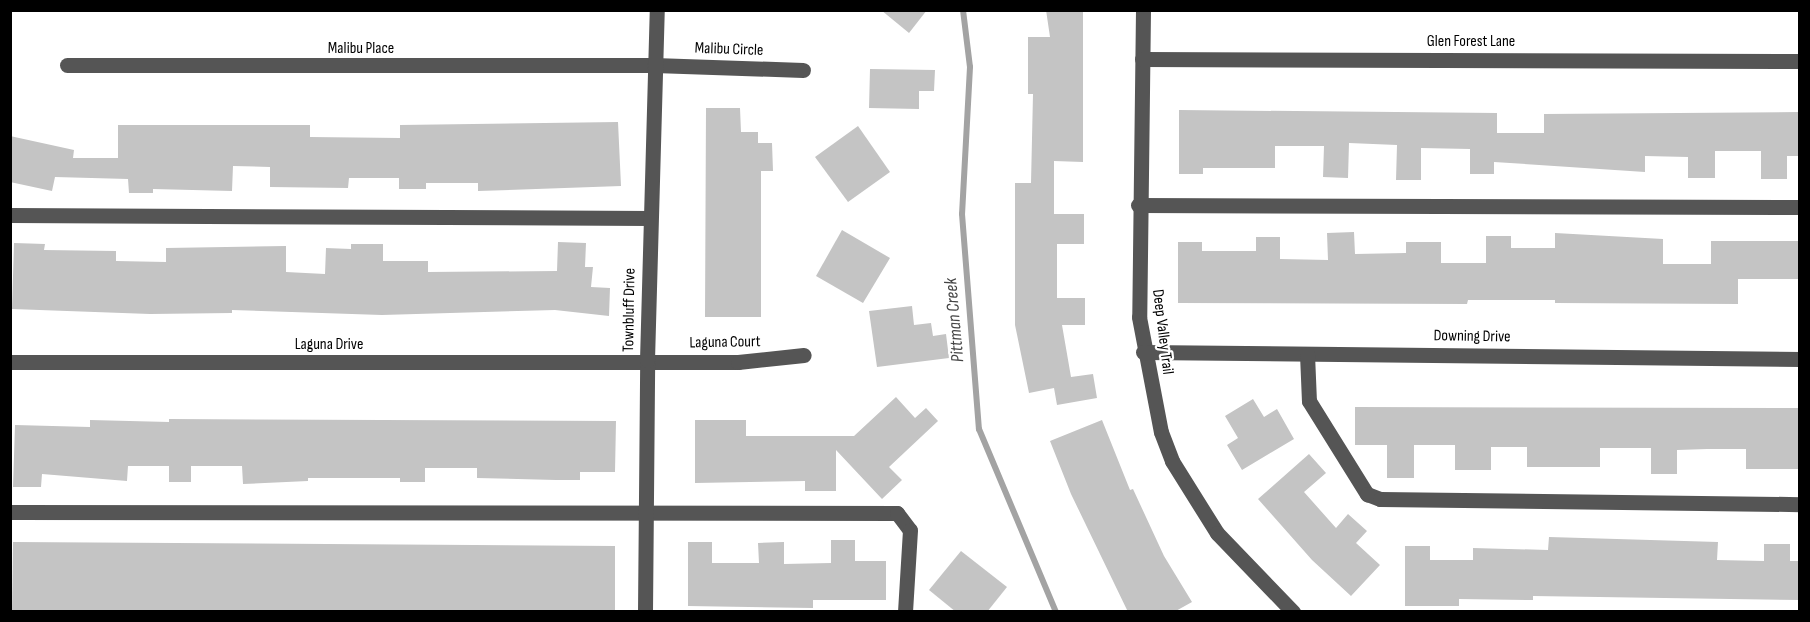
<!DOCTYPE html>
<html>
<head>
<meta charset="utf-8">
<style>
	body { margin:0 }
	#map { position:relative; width:1810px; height:622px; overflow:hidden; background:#fff; font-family:"Sofia Sans Condensed",sans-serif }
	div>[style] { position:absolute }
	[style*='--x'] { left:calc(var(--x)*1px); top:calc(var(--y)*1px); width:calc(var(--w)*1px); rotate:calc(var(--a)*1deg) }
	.stream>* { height:6px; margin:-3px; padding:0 3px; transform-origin:3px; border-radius:3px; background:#a3a3a3 }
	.building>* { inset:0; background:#c4c4c4 }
	.minor>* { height:15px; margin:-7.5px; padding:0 7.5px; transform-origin:7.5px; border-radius:7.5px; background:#555 }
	span { translate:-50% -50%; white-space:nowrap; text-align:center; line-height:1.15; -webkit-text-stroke:4.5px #fff; paint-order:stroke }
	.street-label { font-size:16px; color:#000 }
	.water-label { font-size:18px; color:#444; font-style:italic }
	.frame { position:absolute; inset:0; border:12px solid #000; pointer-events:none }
</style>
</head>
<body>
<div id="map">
	<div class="stream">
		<div style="--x:963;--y:10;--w:57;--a:83"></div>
		<div style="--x:970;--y:67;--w:147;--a:93.1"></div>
		<div style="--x:962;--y:214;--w:216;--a:85.5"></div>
		<div style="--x:979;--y:429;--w:199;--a:67.2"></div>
	</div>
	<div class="building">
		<div style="clip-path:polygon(881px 10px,927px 10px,909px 33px)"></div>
		<div style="clip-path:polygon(1046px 10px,1083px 10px,1083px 162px,1054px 161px,1054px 214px,1084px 214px,1084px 244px,1057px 244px,1057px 298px,1085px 298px,1085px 325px,1062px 325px,1071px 377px,1093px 374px,1097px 398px,1057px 405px,1054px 388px,1029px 393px,1015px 325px,1015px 183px,1031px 183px,1033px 94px,1028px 94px,1028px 37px,1050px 37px)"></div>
		<div style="clip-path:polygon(870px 69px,935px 70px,934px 91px,919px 91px,919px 109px,869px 108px)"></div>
		<div style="clip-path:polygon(706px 108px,740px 108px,741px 132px,758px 132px,758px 143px,772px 143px,773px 171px,761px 171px,761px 317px,705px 317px)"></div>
		<div style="clip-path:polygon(1179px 110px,1497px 113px,1497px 133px,1544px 133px,1544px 114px,1800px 112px,1800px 156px,1787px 156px,1787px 179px,1761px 179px,1761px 151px,1715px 151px,1715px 178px,1688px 178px,1688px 157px,1645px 156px,1645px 172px,1494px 162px,1494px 174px,1470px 174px,1470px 149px,1421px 148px,1421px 180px,1396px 180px,1397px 145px,1349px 143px,1348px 178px,1323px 177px,1324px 146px,1275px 146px,1275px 168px,1203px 168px,1203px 174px,1179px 174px)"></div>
		<div style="clip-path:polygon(618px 122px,621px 186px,478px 191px,478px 183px,426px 183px,426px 189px,399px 189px,399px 178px,349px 178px,348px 188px,270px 187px,270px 167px,233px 166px,232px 191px,153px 189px,153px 193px,129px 193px,128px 179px,55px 177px,52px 191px,10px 182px,10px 136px,74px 150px,73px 158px,118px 158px,118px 125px,310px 125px,310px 137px,400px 138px,400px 125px)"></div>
		<div style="clip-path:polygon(858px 126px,890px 172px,848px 202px,815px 157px)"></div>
		<div style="clip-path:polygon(842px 230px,890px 258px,863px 303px,816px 276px)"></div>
		<div style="clip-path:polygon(1354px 232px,1355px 254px,1406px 253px,1406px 242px,1441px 242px,1441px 263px,1486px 263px,1486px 236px,1511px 236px,1511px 248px,1555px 248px,1555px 233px,1663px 239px,1663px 264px,1711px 264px,1711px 241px,1800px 241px,1800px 279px,1738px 279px,1738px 304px,1555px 303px,1555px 300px,1468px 300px,1467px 304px,1178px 303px,1178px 242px,1202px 242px,1202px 251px,1256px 251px,1256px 237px,1280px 237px,1280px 259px,1328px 260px,1327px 233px)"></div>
		<div style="clip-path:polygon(558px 242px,586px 243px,585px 267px,593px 267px,591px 287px,610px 288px,609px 316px,555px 310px,382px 315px,232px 310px,232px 313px,150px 314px,12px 309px,14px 243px,45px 244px,44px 250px,116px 251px,116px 261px,166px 262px,166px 248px,286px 246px,286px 272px,325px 274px,326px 248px,351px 249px,351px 244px,383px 244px,383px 261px,428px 261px,428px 272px,557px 271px)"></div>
		<div style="clip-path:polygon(912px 306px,914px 325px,931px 323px,933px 336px,946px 334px,949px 358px,877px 367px,869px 311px)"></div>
		<div style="clip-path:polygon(896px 397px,915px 418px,926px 408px,938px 421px,889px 467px,902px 480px,882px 499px,836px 450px,836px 491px,805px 491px,805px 481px,695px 483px,695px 420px,746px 420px,746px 436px,854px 436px)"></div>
		<div style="clip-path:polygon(1253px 399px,1264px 417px,1277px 409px,1294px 439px,1242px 470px,1227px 445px,1238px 438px,1225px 416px)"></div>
		<div style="clip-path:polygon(1355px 407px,1800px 408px,1800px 469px,1746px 469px,1746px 449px,1707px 449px,1677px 450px,1677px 474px,1651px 474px,1651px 448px,1600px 448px,1600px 467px,1527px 467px,1527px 447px,1491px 447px,1491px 470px,1455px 470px,1455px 445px,1414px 445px,1414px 478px,1387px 478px,1387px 445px,1355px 445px)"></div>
		<div style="clip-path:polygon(169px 419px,616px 421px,615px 472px,580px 472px,580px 480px,556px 480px,477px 478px,477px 468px,425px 468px,425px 482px,400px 482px,400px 478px,308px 478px,308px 481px,243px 484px,242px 466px,191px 466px,191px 482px,169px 482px,169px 466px,128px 466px,127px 481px,42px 474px,41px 487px,13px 487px,15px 425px,90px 427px,90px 420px,169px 422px)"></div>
		<div style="clip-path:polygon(1102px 420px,1130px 490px,1133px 489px,1164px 556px,1192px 602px,1174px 612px,1128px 612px,1071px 494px,1050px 441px)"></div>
		<div style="clip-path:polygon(1309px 454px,1326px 473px,1304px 492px,1336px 528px,1348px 514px,1367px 531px,1356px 543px,1380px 565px,1351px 596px,1312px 560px,1258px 499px)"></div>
		<div style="clip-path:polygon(1549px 537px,1718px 542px,1717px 560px,1764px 561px,1764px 544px,1790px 544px,1790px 561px,1800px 561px,1800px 600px,1533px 596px,1533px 600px,1459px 599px,1459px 606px,1405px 606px,1405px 546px,1430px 546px,1430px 560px,1473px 560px,1473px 548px,1548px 550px)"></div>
		<div style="clip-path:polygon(831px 540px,855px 540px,855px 561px,886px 561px,886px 600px,813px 600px,813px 608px,688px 606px,688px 542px,712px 542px,712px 563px,759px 563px,758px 543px,784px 542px,784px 564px,831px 563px)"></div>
		<div style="clip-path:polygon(13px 542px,615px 546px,615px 612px,12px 611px)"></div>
		<div style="clip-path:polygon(961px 551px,1007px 587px,987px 612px,956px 612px,929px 590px)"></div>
	</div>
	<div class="minor">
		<div style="--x:1143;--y:10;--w:307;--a:90.7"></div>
		<div style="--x:1139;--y:317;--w:117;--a:79.2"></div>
		<div style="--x:1161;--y:432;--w:31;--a:69"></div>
		<div style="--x:1172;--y:461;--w:85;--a:58"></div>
		<div style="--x:1217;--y:533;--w:110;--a:46.1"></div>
		<div style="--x:1142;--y:59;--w:658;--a:0.17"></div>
		<div style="--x:67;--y:65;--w:587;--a:0"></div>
		<div style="--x:654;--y:65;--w:149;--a:1.9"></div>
		<div style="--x:1138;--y:205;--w:662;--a:0.17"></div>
		<div style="--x:10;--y:215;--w:640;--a:0.27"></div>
		<div style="--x:1143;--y:352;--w:657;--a:0.61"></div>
		<div style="--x:1307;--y:354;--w:47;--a:87.6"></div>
		<div style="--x:1309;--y:401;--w:110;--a:58.1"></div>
		<div style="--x:1367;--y:494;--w:14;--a:21"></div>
		<div style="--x:1380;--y:499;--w:420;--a:0.7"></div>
		<div style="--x:10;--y:362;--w:728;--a:0"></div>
		<div style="--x:738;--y:362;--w:66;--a:-6.1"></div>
		<div style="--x:10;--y:512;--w:887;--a:0.06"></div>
		<div style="--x:897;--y:513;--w:21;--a:53"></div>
		<div style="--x:910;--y:530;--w:82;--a:93.5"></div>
		<div style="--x:645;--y:612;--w:252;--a:-89.5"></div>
		<div style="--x:647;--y:360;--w:350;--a:-88.4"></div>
	</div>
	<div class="street-label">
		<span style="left:1471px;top:42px">Glen Forest Lane</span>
		<span style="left:361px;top:49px">Malibu Place</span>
		<span style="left:729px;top:50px;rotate:2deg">Malibu Circle</span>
		<span style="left:630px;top:310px;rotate:-89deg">Townbluff Drive</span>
		<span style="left:1162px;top:332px;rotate:83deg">Deep Valley Trail</span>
		<span style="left:1472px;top:337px;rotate:1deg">Downing Drive</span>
		<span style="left:725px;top:343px;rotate:-1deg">Laguna Court</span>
		<span style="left:329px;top:345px">Laguna Drive</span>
	</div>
	<div class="water-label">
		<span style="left:955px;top:320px;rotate:-95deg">Pittman Creek</span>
	</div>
	<div class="frame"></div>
</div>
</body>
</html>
